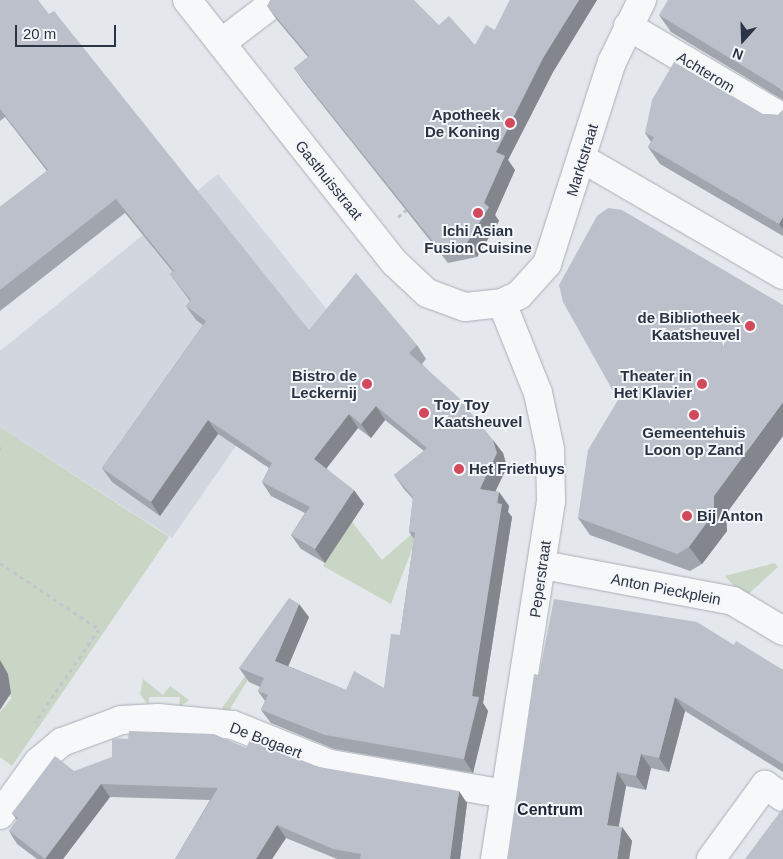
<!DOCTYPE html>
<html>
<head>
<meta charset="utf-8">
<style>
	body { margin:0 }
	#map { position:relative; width:783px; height:859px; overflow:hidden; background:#e4e7ec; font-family:Helvetica,sans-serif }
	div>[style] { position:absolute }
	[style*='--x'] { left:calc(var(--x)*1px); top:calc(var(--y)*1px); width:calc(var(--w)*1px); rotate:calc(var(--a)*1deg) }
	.built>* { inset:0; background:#d2d6de }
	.green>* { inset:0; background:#c9d6c5 }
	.path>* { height:3px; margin-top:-1.5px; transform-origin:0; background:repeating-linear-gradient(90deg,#c2c5cb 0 4px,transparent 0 8px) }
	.roads { filter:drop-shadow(0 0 1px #a9aeb7) drop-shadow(0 0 1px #a9aeb7) }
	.minor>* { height:28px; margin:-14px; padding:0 14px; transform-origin:14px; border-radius:14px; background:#f7f8fa }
	.wall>* { inset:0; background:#a1a5ae }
	.shaded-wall>* { inset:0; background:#83868d }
	.building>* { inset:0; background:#bbc0ca }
	.dots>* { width:14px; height:14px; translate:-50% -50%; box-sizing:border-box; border:2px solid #f4f6f9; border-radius:50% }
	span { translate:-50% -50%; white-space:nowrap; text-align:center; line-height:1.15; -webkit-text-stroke:4px #f4f6f9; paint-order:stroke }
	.street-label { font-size:15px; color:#2b3445 }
	.poi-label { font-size:15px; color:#2b3445; font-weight:700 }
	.right { translate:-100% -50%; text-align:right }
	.left { translate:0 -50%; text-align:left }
	.neighbourhood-label { font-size:16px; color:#1d2536; font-weight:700 }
	.north { position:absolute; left:718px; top:15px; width:50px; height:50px; -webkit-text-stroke:4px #f4f6f9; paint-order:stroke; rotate:200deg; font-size:14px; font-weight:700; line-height:20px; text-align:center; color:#2b3445 }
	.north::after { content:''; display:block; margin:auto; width:18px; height:22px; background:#2b3445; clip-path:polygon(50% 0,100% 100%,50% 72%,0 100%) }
	.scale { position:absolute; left:15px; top:25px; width:101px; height:22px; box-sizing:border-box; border:2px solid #2b3445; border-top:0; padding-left:6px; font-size:15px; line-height:18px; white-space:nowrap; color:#2b3445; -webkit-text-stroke:4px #f4f6f9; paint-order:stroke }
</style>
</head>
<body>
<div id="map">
	<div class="built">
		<div style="clip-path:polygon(218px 174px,329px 312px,172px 538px,0 427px,0 351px)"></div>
	</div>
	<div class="green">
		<div style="clip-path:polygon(0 427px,169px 537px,12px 766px,0 757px,0 712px,12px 698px,0 691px)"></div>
		<div style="clip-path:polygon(352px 522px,382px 560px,421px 526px,391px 604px,323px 566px)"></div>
		<div style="clip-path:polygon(775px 563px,778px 567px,744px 598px,725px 576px)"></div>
		<div style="clip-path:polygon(278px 631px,228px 712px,223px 710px,222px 708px)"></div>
		<div style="clip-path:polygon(143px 679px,163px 695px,170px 686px,189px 700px,179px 708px,180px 697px,149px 697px,149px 706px,140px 694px)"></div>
	</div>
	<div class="path">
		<div style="--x:398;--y:217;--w:11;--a:-41"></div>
		<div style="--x:0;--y:448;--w:1;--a:0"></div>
		<div style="--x:0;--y:563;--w:119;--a:33.7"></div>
		<div style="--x:99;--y:629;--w:113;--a:124.5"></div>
	</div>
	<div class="roads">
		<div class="minor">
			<div style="--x:187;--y:0;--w:335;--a:51.7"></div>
			<div style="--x:395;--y:263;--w:44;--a:43.2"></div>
			<div style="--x:427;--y:293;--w:40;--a:20.2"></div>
			<div style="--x:465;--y:307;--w:37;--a:-6"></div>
			<div style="--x:502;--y:303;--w:19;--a:-25"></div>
			<div style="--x:519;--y:295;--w:42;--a:-47.9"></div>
			<div style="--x:547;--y:264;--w:212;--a:-72.2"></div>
			<div style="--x:612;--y:62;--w:69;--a:-64.2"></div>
			<div style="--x:628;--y:26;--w:180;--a:30.7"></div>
			<div style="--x:221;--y:43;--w:58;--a:-37.3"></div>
			<div style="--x:583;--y:159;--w:231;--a:30.1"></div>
			<div style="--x:543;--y:565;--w:193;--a:10.7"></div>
			<div style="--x:733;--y:601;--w:58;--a:31"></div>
			<div style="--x:0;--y:815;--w:65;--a:-54.4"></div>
			<div style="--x:38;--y:762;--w:31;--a:-40"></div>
			<div style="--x:62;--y:742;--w:63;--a:-20.4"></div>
			<div style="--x:121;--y:720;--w:37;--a:-3"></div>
			<div style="--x:158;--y:718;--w:75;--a:5.3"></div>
			<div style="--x:233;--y:725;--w:105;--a:21.9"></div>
			<div style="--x:330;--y:764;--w:179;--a:9.7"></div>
			<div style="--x:495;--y:859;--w:362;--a:-81.1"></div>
			<div style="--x:551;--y:501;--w:52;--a:-91.1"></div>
			<div style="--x:550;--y:449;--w:57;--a:-102.1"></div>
			<div style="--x:538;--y:393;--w:97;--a:-111.8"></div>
			<div style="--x:711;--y:859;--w:92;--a:-53.9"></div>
			<div style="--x:765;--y:785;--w:22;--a:34"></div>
		</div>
	</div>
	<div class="wall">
		<div style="clip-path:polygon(0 0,309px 330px,417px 345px,426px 359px,422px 364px,503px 453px,507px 467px,495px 491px,499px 492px,509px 506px,508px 512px,512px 517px,483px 703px,488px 711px,473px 773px,334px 749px,271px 723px,261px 710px,265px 701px,258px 691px,260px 687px,249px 682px,239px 668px,309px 617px,288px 666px,346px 690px,384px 688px,400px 635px,414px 539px,409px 532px,413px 499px,404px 489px,394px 475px,424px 451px,385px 420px,371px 438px,358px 428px,326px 468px,364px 504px,325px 563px,301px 549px,291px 535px,305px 513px,271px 496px,262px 482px,269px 468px,218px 434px,160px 516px,112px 482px,102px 468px,203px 325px,196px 320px,186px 306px,190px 301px,170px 274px,173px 272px,125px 213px,0 311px,0 207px,47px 171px,5px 117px,0 121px)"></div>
		<div style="clip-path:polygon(510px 0,597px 0,553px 72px,508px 160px,515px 170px,495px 215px,499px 221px,477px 257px,448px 263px,304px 82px,294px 68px,308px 57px,277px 20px,267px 6px,439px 25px,475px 45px,495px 30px)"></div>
		<div style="clip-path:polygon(783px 0,783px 100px,671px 32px,659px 15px)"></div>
		<div style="clip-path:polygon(783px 110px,783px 236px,660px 164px,648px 147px,651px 142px,645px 133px,763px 114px,778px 115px)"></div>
		<div style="clip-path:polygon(783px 436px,726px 514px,727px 531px,702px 564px,690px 571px,590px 535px,578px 518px)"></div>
		<div style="clip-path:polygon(734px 645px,783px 670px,783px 772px,685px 711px,669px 772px,651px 768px,646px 790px,626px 786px,619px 827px,622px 827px,632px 841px,629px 859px,539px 675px)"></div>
		<div style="clip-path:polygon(246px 748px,319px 767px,467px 803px,460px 859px,337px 859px,286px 838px,272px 859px,175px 859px,210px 800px,110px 797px,63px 859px,37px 859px,17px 844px,9px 831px,17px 820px,12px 813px,74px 771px)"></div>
	</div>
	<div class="shaded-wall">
		<div style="clip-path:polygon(579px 0,597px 0,553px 72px,508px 160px,515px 170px,495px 215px,499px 221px,477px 257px,467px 243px,484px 203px,496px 152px,543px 58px)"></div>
		<div style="clip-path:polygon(783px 217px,783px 229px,779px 224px)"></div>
		<div style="clip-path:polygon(783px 402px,783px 436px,726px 514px,727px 531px,702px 564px,689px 547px,714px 496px)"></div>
		<div style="clip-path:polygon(376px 406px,385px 420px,371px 438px,361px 424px)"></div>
		<div style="clip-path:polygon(349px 414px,358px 428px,323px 473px,314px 459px)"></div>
		<div style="clip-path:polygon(208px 420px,218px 434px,160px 516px,151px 502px)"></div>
		<div style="clip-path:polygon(493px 440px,503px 453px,507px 467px,490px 503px,480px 489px)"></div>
		<div style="clip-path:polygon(354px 490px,364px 504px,325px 563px,315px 549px)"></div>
		<div style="clip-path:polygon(499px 492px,509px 506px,508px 512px,512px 517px,483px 703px,488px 711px,473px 773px,464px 759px)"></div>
		<div style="clip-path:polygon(299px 604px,309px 617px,285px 674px,275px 661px)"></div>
		<div style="clip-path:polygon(0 660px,8px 674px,11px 693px,0 710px)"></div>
		<div style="clip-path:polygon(675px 697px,685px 711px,669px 772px,659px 758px)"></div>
		<div style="clip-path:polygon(641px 754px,651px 768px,646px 790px,636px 776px)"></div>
		<div style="clip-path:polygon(617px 772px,626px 786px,616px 839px,607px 825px)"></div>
		<div style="clip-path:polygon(101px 784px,110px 797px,63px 859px,45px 859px)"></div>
		<div style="clip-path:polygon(459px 791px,467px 803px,460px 859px,450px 859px)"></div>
		<div style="clip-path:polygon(277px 825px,286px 838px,272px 859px,256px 859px)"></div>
		<div style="clip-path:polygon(622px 827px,632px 841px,629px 859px,617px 859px)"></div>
	</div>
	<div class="building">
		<div style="clip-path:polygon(0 0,38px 0,49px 14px,54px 11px,309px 330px,356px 273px,417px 345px,409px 353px,458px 397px,493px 440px,497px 453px,480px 489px,499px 492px,497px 503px,502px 504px,472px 696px,479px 697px,464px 759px,325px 735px,261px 710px,268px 695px,258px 691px,264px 678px,239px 668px,289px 598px,299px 604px,275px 661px,346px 690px,354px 671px,384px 688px,391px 634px,400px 635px,415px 532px,409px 532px,413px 497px,394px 475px,427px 448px,376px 406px,361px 424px,349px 414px,314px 459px,354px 490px,315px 549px,291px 535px,310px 507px,262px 482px,272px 463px,208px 420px,151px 502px,102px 468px,206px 321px,186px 306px,191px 300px,170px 274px,174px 271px,116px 199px,0 290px,0 207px,48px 170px,0 109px)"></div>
		<div style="clip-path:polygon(270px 0,414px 0,439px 25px,449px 16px,475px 45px,486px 25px,495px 30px,510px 0,579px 0,543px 58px,496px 152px,505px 156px,484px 203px,489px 207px,467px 243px,439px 249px,294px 68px,309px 56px,267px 6px)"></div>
		<div style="clip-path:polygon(668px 0,783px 0,783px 92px,779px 88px,659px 15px)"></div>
		<div style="clip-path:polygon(674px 62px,763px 114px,778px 115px,783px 110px,783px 217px,779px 224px,648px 147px,654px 137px,645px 133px,652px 100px)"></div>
		<div style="clip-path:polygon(608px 208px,622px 210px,783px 305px,783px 402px,714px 496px,714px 513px,689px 547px,677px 554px,578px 518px,588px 450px,618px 400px,563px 302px,559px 285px,597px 216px)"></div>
		<div style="clip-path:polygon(554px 599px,697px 622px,734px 645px,736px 641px,783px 670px,783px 764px,675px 697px,659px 758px,641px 754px,636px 776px,617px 772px,607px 825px,622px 827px,617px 859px,507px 859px,534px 674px,539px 675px)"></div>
		<div style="clip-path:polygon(129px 731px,214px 734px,246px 748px,250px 740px,319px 767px,459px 791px,450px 859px,360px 859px,361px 854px,333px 849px,277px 825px,256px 859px,175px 859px,218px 788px,101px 784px,45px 859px,9px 831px,18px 818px,12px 813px,55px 756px,74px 771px,112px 757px,112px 738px,128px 739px)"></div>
		<div style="clip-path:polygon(783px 808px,783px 859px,745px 859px)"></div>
	</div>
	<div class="dots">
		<div style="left:510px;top:123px;background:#d1495b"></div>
		<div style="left:478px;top:213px;background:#d1495b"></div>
		<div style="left:750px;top:326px;background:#d1495b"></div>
		<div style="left:367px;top:384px;background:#d1495b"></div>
		<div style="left:702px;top:384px;background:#d1495b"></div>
		<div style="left:424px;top:413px;background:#d1495b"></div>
		<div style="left:694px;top:415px;background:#d1495b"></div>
		<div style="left:459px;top:469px;background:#d1495b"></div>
		<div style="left:687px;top:516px;background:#d1495b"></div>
	</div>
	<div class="street-label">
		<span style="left:706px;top:72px;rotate:31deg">Achterom</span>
		<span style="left:582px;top:160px;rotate:-73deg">Marktstraat</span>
		<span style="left:329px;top:180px;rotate:51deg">Gasthuisstraat</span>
		<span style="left:540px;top:579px;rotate:-82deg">Peperstraat</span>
		<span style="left:666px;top:589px;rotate:11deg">Anton Pieckplein</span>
		<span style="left:266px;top:740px;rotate:21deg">De Bogaert</span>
	</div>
	<div class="poi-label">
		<span class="right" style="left:500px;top:123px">Apotheek<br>De Koning</span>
		<span style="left:478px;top:239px">Ichi Asian<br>Fusion Cuisine</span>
		<span class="right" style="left:740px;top:326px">de Bibliotheek<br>Kaatsheuvel</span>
		<span class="right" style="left:357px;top:384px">Bistro de<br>Leckernij</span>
		<span class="right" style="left:692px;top:384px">Theater in<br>Het Klavier</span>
		<span class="left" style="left:434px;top:413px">Toy Toy<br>Kaatsheuvel</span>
		<span style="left:694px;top:441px">Gemeentehuis<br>Loon op Zand</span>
		<span class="left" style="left:469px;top:469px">Het Friethuys</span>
		<span class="left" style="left:697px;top:516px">Bij Anton</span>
	</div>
	<div class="neighbourhood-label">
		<span style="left:550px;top:810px">Centrum</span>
	</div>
	<div class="north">N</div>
	<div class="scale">20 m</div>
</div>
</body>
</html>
